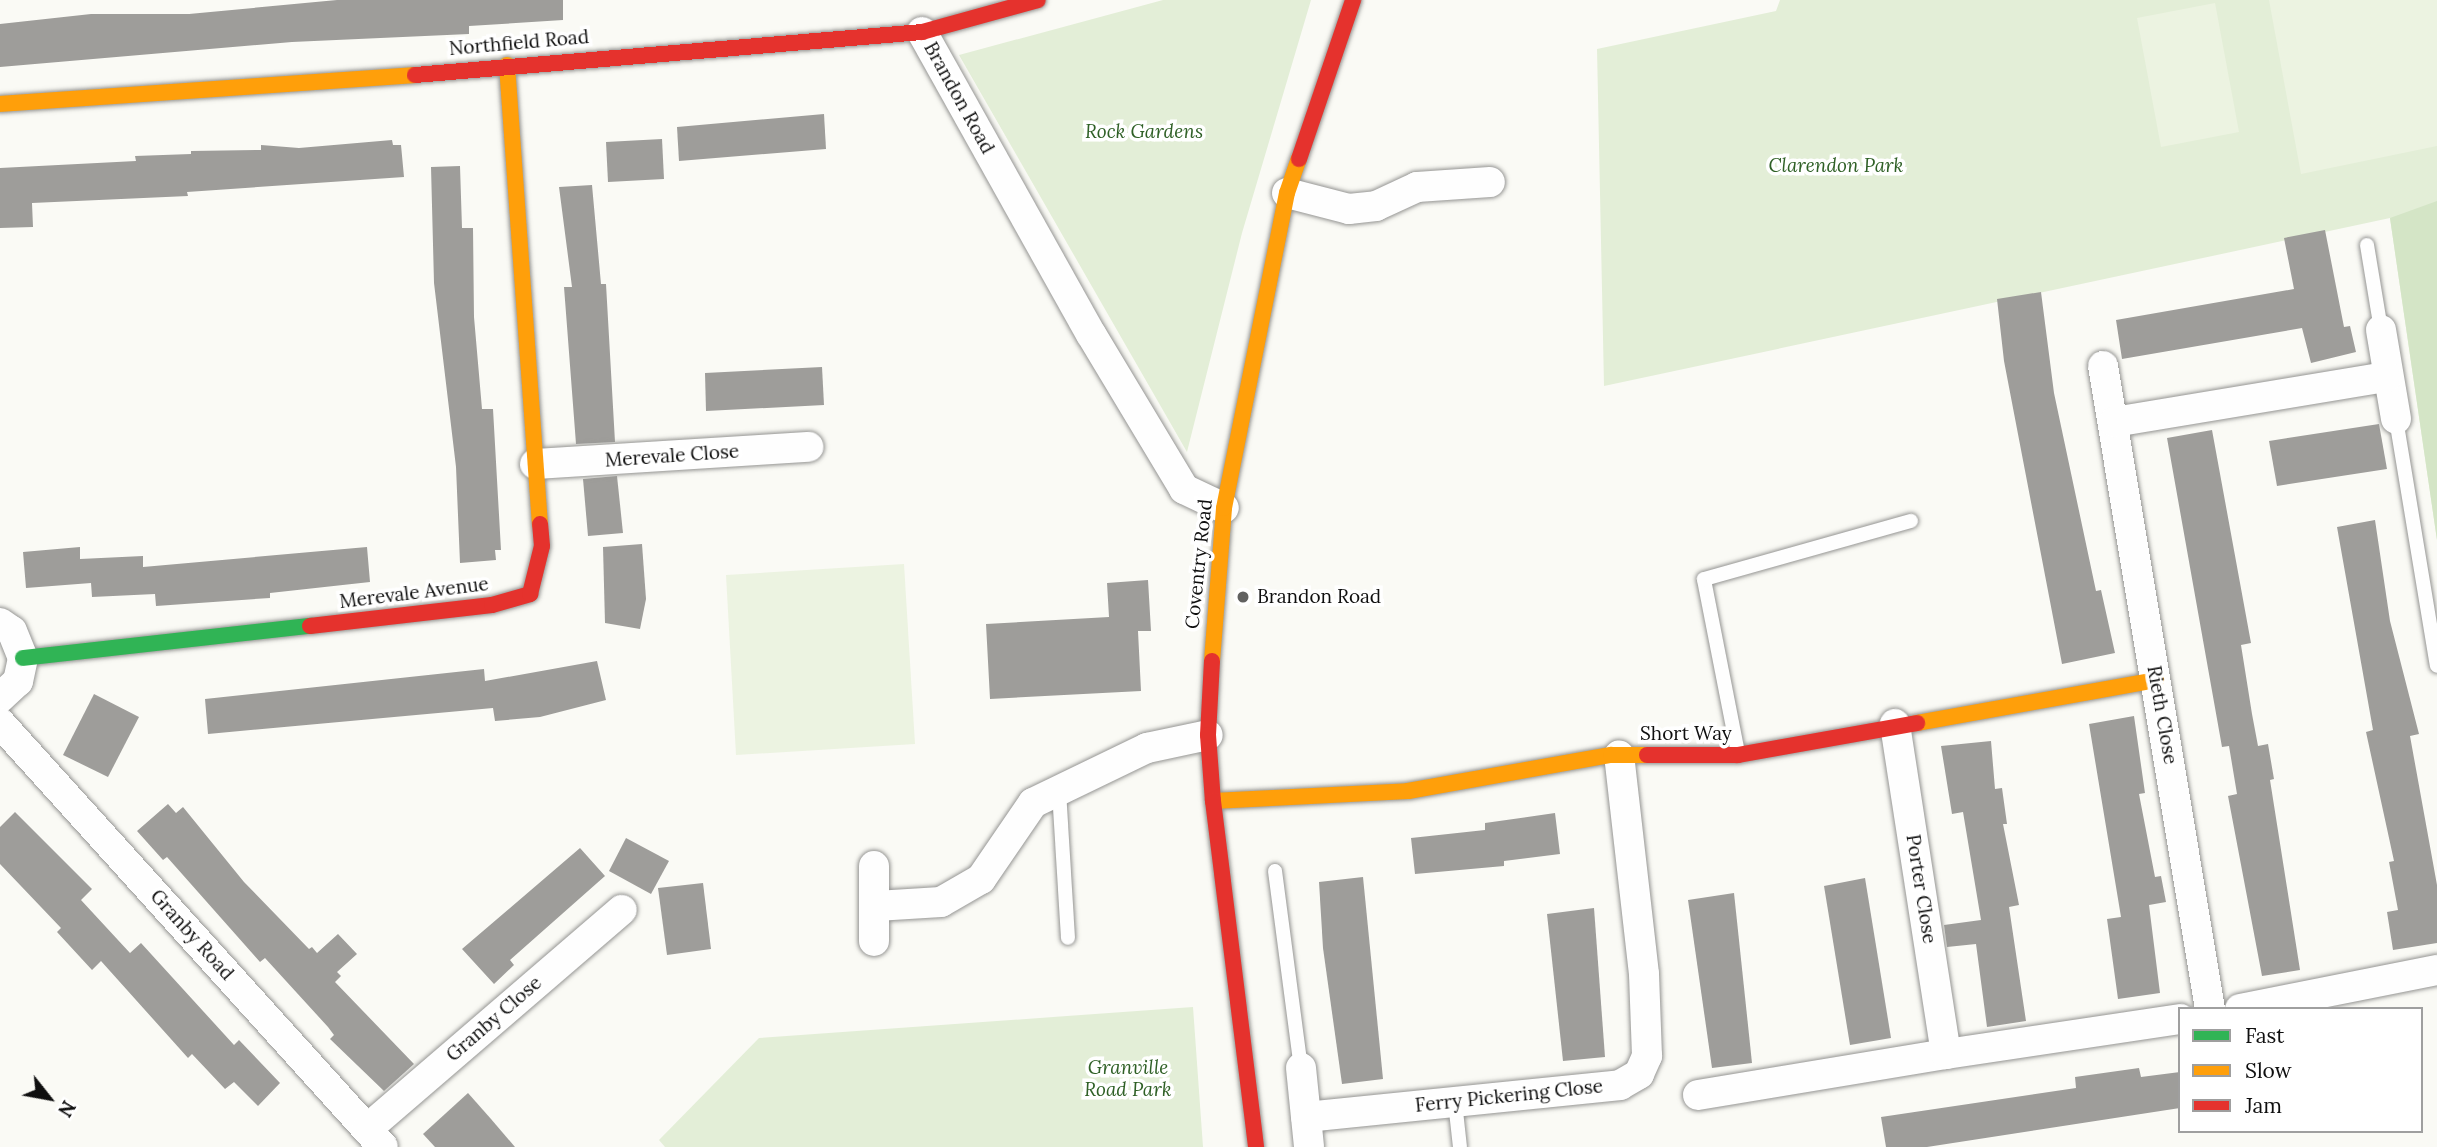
<!DOCTYPE html>
<html>
<head>
<meta charset="utf-8">
<style>
	body { margin:0 }
	#map { position:relative; width:2437px; height:1147px; overflow:hidden; background:#fafaf5; font-family:Lora,serif }
	div>[style] { position:absolute }
	[style*='--x'] { left:calc(var(--x)*1px); top:calc(var(--y)*1px); width:calc(var(--w)*1px); rotate:calc(var(--a)*1deg) }
	.green>* { inset:0; background:#e3eed7 }
	.forest>* { inset:0; background:#d4e5c6 }
	.pitch>* { inset:0; background:#ecf3e1 }
	.building>* { inset:0; background:#9e9d9a }
	.roads { filter:drop-shadow(0 0 2px #959593) drop-shadow(0 0 2px #959593) }
	.lane>* { height:14px; margin:-7px; padding:0 7px; transform-origin:7px; border-radius:7px; background:#fefefe }
	.street>* { height:30px; margin:-15px; padding:0 15px; transform-origin:15px; border-radius:15px; background:#fefefe }
	.fast>* { height:16px; margin:-8px; padding:0 8px; transform-origin:8px; border-radius:8px; background:#30b455 }
	.slow>* { height:16px; margin:-8px; padding:0 8px; transform-origin:8px; border-radius:8px; background:#ff9f0a }
	.jam>* { height:16px; margin:-8px; padding:0 8px; transform-origin:8px; border-radius:8px; background:#e5322d }
	.dots>* { width:19px; height:19px; translate:-50% -50%; box-sizing:border-box; border:4px solid #fff; border-radius:50% }
	span { translate:-50% -50%; white-space:nowrap; text-align:center; line-height:1.15; -webkit-text-stroke:7px #fff; paint-order:stroke }
	.street-label { font-size:19px; color:#0f0f0f }
	.park-label { font-size:19px; color:#2f6026; font-style:italic }
	.poi-label { font-size:19px; color:#0f0f0f }
	.left { translate:0 -50%; text-align:left }
	.legend { position:absolute; left:2178px; top:1007px; width:245px; height:126px; box-sizing:border-box; background:#fff; border:2px solid #9f9f9f; margin:0; padding:9px 12px; list-style:none; font-size:21px; color:#0f0f0f }
	.legend li { display:flex; align-items:center; gap:14px; height:35px }
	.legend b { width:35px; border:2px solid #9f9f9f }
	.north { position:absolute; left:14px; top:1063px; width:70px; height:70px; -webkit-text-stroke:5px #fff; paint-order:stroke; rotate:121deg; font-size:19px; font-weight:700; line-height:28px; text-align:center; color:#0f0f0f }
	.north::after { content:''; display:block; margin:auto; width:24px; height:32px; background:#0f0f0f; clip-path:polygon(50% 0,100% 100%,50% 72%,0 100%) }
</style>
</head>
<body>
<div id="map">
	<div class="green">
		<div style="clip-path:polygon(1163px 0,1311px 0,1242px 233px,1187px 452px,959px 55px)"></div>
		<div style="clip-path:polygon(1780px 0,2437px 0,2437px 540px,2390px 218px,1604px 386px,1597px 49px,1776px 11px)"></div>
		<div style="clip-path:polygon(1193px 1007px,1203px 1147px,665px 1147px,659px 1140px,759px 1038px)"></div>
	</div>
	<div class="forest">
		<div style="clip-path:polygon(2437px 201px,2437px 540px,2390px 218px)"></div>
	</div>
	<div class="pitch">
		<div style="clip-path:polygon(2269px 0,2437px 0,2437px 146px,2301px 174px)"></div>
		<div style="clip-path:polygon(2215px 3px,2239px 132px,2161px 147px,2137px 18px)"></div>
		<div style="clip-path:polygon(904px 564px,915px 744px,736px 755px,726px 575px)"></div>
	</div>
	<div class="building">
		<div style="clip-path:polygon(337px 0,563px 0,563px 20px,469px 26px,469px 34px,292px 42px,0 67px,0 24px,91px 14px,189px 14px)"></div>
		<div style="clip-path:polygon(824px 114px,826px 149px,679px 161px,677px 127px)"></div>
		<div style="clip-path:polygon(662px 139px,664px 179px,608px 182px,606px 142px)"></div>
		<div style="clip-path:polygon(392px 140px,393px 145px,401px 145px,404px 177px,187px 192px,188px 196px,32px 203px,33px 227px,0 228px,0 168px,136px 161px,135px 156px,191px 154px,191px 151px,261px 150px,261px 145px,299px 148px)"></div>
		<div style="clip-path:polygon(460px 166px,462px 228px,473px 228px,474px 317px,482px 409px,493px 409px,501px 550px,495px 550px,496px 560px,460px 563px,456px 467px,434px 283px,431px 167px)"></div>
		<div style="clip-path:polygon(592px 185px,601px 284px,606px 284px,615px 442px,576px 444px,564px 287px,572px 287px,559px 187px)"></div>
		<div style="clip-path:polygon(2325px 230px,2344px 327px,2350px 326px,2356px 352px,2311px 363px,2302px 328px,2122px 359px,2116px 320px,2294px 289px,2284px 238px)"></div>
		<div style="clip-path:polygon(2041px 292px,2054px 393px,2096px 591px,2101px 590px,2115px 653px,2062px 664px,2004px 361px,1997px 299px)"></div>
		<div style="clip-path:polygon(822px 367px,824px 405px,706px 411px,705px 373px)"></div>
		<div style="clip-path:polygon(2379px 424px,2387px 469px,2277px 486px,2269px 441px)"></div>
		<div style="clip-path:polygon(2212px 430px,2251px 643px,2241px 645px,2252px 714px,2258px 746px,2268px 744px,2274px 779px,2270px 780px,2300px 970px,2262px 976px,2228px 796px,2237px 794px,2229px 746px,2222px 747px,2167px 438px)"></div>
		<div style="clip-path:polygon(617px 476px,623px 533px,588px 536px,583px 479px)"></div>
		<div style="clip-path:polygon(2375px 520px,2390px 621px,2419px 734px,2410px 736px,2437px 885px,2437px 943px,2393px 950px,2387px 912px,2398px 910px,2389px 862px,2394px 861px,2366px 732px,2373px 730px,2337px 527px)"></div>
		<div style="clip-path:polygon(642px 544px,646px 599px,640px 629px,605px 623px,603px 547px)"></div>
		<div style="clip-path:polygon(80px 547px,80px 559px,143px 556px,143px 567px,367px 547px,370px 582px,270px 593px,270px 598px,156px 606px,155px 594px,92px 597px,91px 583px,26px 588px,23px 552px)"></div>
		<div style="clip-path:polygon(1148px 580px,1151px 631px,1138px 631px,1141px 691px,990px 699px,986px 624px,1109px 617px,1107px 583px)"></div>
		<div style="clip-path:polygon(597px 661px,606px 700px,540px 717px,495px 721px,493px 708px,208px 734px,205px 699px,484px 669px,485px 681px)"></div>
		<div style="clip-path:polygon(94px 694px,139px 717px,108px 777px,63px 755px)"></div>
		<div style="clip-path:polygon(2134px 716px,2145px 793px,2139px 794px,2155px 877px,2161px 876px,2166px 902px,2149px 905px,2160px 993px,2118px 999px,2107px 919px,2121px 917px,2089px 724px)"></div>
		<div style="clip-path:polygon(1991px 741px,1995px 789px,2002px 788px,2007px 824px,2003px 824px,2019px 905px,2009px 907px,2026px 1021px,1987px 1027px,1976px 944px,1947px 947px,1944px 925px,1981px 920px,1963px 812px,1952px 814px,1941px 746px)"></div>
		<div style="clip-path:polygon(168px 804px,176px 813px,183px 807px,244px 882px,309px 949px,312px 947px,317px 953px,338px 934px,357px 954px,337px 972px,341px 976px,335px 982px,414px 1064px,384px 1091px,330px 1039px,334px 1035px,328px 1027px,265px 958px,260px 962px,167px 857px,163px 860px,137px 831px)"></div>
		<div style="clip-path:polygon(15px 812px,92px 889px,81px 900px,130px 953px,141px 943px,234px 1045px,239px 1040px,280px 1083px,258px 1106px,234px 1082px,225px 1089px,192px 1054px,188px 1058px,101px 961px,92px 970px,57px 932px,61px 928px,0 864px,0 827px)"></div>
		<div style="clip-path:polygon(1555px 813px,1560px 854px,1504px 861px,1504px 866px,1415px 874px,1411px 838px,1485px 830px,1485px 823px)"></div>
		<div style="clip-path:polygon(626px 838px,669px 861px,651px 894px,609px 871px)"></div>
		<div style="clip-path:polygon(580px 848px,605px 876px,510px 960px,514px 965px,494px 984px,462px 949px)"></div>
		<div style="clip-path:polygon(1363px 877px,1383px 1079px,1342px 1084px,1323px 948px,1319px 882px)"></div>
		<div style="clip-path:polygon(1865px 878px,1891px 1038px,1850px 1045px,1824px 886px)"></div>
		<div style="clip-path:polygon(703px 883px,711px 949px,667px 955px,658px 888px)"></div>
		<div style="clip-path:polygon(1734px 893px,1752px 1063px,1712px 1068px,1688px 900px)"></div>
		<div style="clip-path:polygon(1594px 908px,1605px 1057px,1563px 1061px,1547px 914px)"></div>
		<div style="clip-path:polygon(2139px 1068px,2141px 1077px,2180px 1072px,2180px 1108px,1927px 1147px,1886px 1147px,1881px 1117px,2076px 1088px,2075px 1077px)"></div>
		<div style="clip-path:polygon(468px 1093px,491px 1119px,515px 1147px,435px 1147px,423px 1134px)"></div>
	</div>
	<div class="roads">
		<div class="lane">
			<div style="--x:2367;--y:245;--w:86;--a:80.6"></div>
			<div style="--x:2396;--y:419;--w:250;--a:80.6"></div>
			<div style="--x:1738;--y:753;--w:177;--a:-101.1"></div>
			<div style="--x:1704;--y:579;--w:215;--a:-15.7"></div>
			<div style="--x:1059;--y:791;--w:147;--a:86.5"></div>
			<div style="--x:1275;--y:871;--w:199;--a:82.5"></div>
			<div style="--x:1455;--y:1102;--w:45;--a:83.7"></div>
		</div>
		<div class="street">
			<div style="--x:922;--y:32;--w:346;--a:60.8"></div>
			<div style="--x:1091;--y:334;--w:181;--a:59"></div>
			<div style="--x:1184;--y:489;--w:44;--a:25.4"></div>
			<div style="--x:1287;--y:193;--w:64;--a:14.5"></div>
			<div style="--x:1349;--y:209;--w:27;--a:-6"></div>
			<div style="--x:1376;--y:206;--w:45;--a:-24.9"></div>
			<div style="--x:1417;--y:187;--w:73;--a:-3.9"></div>
			<div style="--x:2381;--y:330;--w:90;--a:80.4"></div>
			<div style="--x:2103;--y:366;--w:652;--a:80.55"></div>
			<div style="--x:2114;--y:422;--w:277;--a:-9.4"></div>
			<div style="--x:535;--y:464;--w:274;--a:-3.6"></div>
			<div style="--x:0;--y:623;--w:14;--a:34"></div>
			<div style="--x:12;--y:631;--w:29;--a:68"></div>
			<div style="--x:23;--y:658;--w:24;--a:102"></div>
			<div style="--x:18;--y:681;--w:25;--a:137"></div>
			<div style="--x:0;--y:723;--w:571;--a:47.91"></div>
			<div style="--x:876;--y:906;--w:65;--a:-3.5"></div>
			<div style="--x:941;--y:902;--w:46;--a:-29.9"></div>
			<div style="--x:981;--y:879;--w:92;--a:-55.6"></div>
			<div style="--x:1033;--y:803;--w:127;--a:-25.8"></div>
			<div style="--x:1147;--y:748;--w:62;--a:-12"></div>
			<div style="--x:874;--y:941;--w:75;--a:-90"></div>
			<div style="--x:2240;--y:1009;--w:201;--a:-11.2"></div>
			<div style="--x:1946;--y:1054;--w:237;--a:-8.5"></div>
			<div style="--x:1301;--y:1068;--w:79;--a:84.2"></div>
			<div style="--x:1698;--y:1095;--w:251;--a:-9.4"></div>
			<div style="--x:1946;--y:1054;--w:334;--a:-98.8"></div>
			<div style="--x:1306;--y:1117;--w:316;--a:-5.8"></div>
			<div style="--x:1620;--y:1085;--w:22;--a:-30"></div>
			<div style="--x:1639;--y:1074;--w:20;--a:-66"></div>
			<div style="--x:1647;--y:1056;--w:82;--a:-92.1"></div>
			<div style="--x:1644;--y:974;--w:220;--a:-96.5"></div>
			<div style="--x:367;--y:1129;--w:336;--a:-40.7"></div>
		</div>
		<div class="fast">
			<div style="--x:23;--y:658;--w:289;--a:-6.4"></div>
		</div>
		<div class="slow">
			<div style="--x:507;--y:65;--w:460;--a:85.9"></div>
			<div style="--x:0;--y:104;--w:416;--a:-4"></div>
			<div style="--x:1212;--y:661;--w:153;--a:-85.5"></div>
			<div style="--x:1224;--y:508;--w:321;--a:-78.7"></div>
			<div style="--x:1287;--y:193;--w:36;--a:-71"></div>
			<div style="--x:1917;--y:723;--w:243;--a:-10.2"></div>
			<div style="--x:1213;--y:801;--w:195;--a:-2.9"></div>
			<div style="--x:1408;--y:791;--w:206;--a:-10.1"></div>
			<div style="--x:1611;--y:755;--w:36;--a:0"></div>
		</div>
		<div class="jam">
			<div style="--x:415;--y:75;--w:509;--a:-4.85"></div>
			<div style="--x:922;--y:32;--w:120;--a:-15.4"></div>
			<div style="--x:1299;--y:159;--w:168;--a:-71.2"></div>
			<div style="--x:310;--y:626;--w:183;--a:-6.6"></div>
			<div style="--x:492;--y:605;--w:40;--a:-16"></div>
			<div style="--x:530;--y:594;--w:49;--a:-76"></div>
			<div style="--x:542;--y:546;--w:22;--a:-95"></div>
			<div style="--x:1212;--y:661;--w:74;--a:93.1"></div>
			<div style="--x:1208;--y:735;--w:66;--a:85.7"></div>
			<div style="--x:1213;--y:801;--w:349;--a:82.9"></div>
			<div style="--x:1647;--y:755;--w:91;--a:0"></div>
			<div style="--x:1738;--y:755;--w:182;--a:-10.1"></div>
		</div>
	</div>
	<div class="dots">
		<div style="left:1243px;top:597px;background:#616160"></div>
	</div>
	<div class="street-label">
		<span style="left:519px;top:43px;rotate:-5deg">Northfield Road</span>
		<span style="left:959px;top:98px;rotate:61deg">Brandon Road</span>
		<span style="left:672px;top:456px;rotate:-4deg">Merevale Close</span>
		<span style="left:1199px;top:564px;rotate:-84deg">Coventry Road</span>
		<span style="left:414px;top:593px;rotate:-7deg">Merevale Avenue</span>
		<span style="left:2162px;top:715px;rotate:80deg">Rieth Close</span>
		<span style="left:1686px;top:734px">Short Way</span>
		<span style="left:1921px;top:889px;rotate:81deg">Porter Close</span>
		<span style="left:192px;top:935px;rotate:48deg">Granby Road</span>
		<span style="left:494px;top:1019px;rotate:-41deg">Granby Close</span>
		<span style="left:1509px;top:1096px;rotate:-6deg">Ferry Pickering Close</span>
	</div>
	<div class="park-label">
		<span style="left:1144px;top:132px">Rock Gardens</span>
		<span style="left:1836px;top:166px">Clarendon Park</span>
		<span style="left:1128px;top:1079px">Granville<br>Road Park</span>
	</div>
	<div class="poi-label">
		<span class="left" style="left:1257px;top:597px">Brandon Road</span>
	</div>
	<ul class="legend">
	<li><b style="height:9px;background:#30b455"></b>Fast</li>
	<li><b style="height:9px;background:#ff9f0a"></b>Slow</li>
	<li><b style="height:9px;background:#e5322d"></b>Jam</li>
	</ul>
	<div class="north">N</div>
</div>
</body>
</html>
